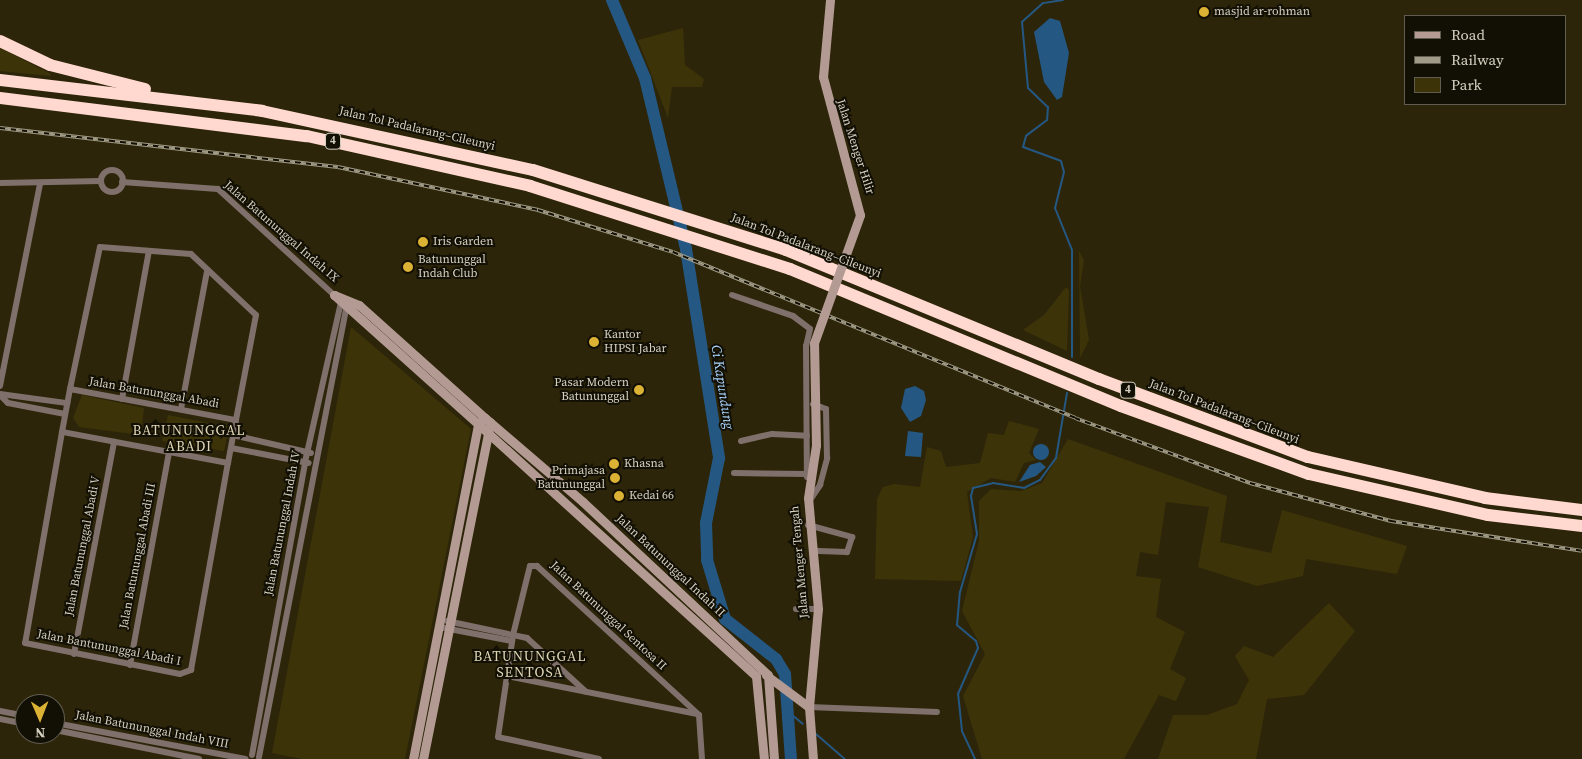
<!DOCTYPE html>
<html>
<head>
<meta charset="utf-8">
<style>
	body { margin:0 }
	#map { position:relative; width:1582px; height:759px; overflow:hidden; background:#2d2509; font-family:"Source Serif 4",serif }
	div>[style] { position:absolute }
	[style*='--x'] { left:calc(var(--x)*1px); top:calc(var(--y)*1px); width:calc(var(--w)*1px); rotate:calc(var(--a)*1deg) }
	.green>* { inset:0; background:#3d3309 }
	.water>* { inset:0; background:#245883 }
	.round { border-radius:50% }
	.stream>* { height:2px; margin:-1px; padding:0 1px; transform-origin:1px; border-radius:1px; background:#245883 }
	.river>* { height:12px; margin:-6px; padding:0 6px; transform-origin:6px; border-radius:6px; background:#245883 }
	.street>* { height:6px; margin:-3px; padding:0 3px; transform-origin:3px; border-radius:3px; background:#7f706c }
	.street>.ring { margin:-3px; padding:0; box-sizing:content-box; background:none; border:6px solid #7f706c; border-radius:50% }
	.secondary>* { height:9px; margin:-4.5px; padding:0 4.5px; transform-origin:4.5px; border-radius:4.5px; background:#b39b94 }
	.highway>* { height:12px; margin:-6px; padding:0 6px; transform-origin:6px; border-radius:6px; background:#ffd9cf }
	.rail>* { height:4px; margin-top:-2px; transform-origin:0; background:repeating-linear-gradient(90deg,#120f04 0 5.5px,#a09b87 0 11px); box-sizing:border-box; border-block:1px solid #a09b87 }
	.secondary-bridge>* { height:9px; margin:-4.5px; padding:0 4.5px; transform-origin:4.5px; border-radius:4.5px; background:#b39b94 }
	.dots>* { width:14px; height:14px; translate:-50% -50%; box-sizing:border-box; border:2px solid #120f04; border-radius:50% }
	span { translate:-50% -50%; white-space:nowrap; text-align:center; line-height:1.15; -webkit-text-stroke:4px #120f04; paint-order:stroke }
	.shield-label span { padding:1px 4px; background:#120f04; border:1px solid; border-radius:4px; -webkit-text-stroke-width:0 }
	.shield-label { font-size:11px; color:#d6d1c1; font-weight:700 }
	.poi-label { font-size:12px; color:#d6d1c1 }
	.left { translate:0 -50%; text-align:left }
	.right { translate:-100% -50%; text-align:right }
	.street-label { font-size:12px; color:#d6d1c1 }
	.water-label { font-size:14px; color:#abd6ff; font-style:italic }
	.neighbourhood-label { font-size:14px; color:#dfd6b5; letter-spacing:1px }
	.legend { position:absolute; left:1404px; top:15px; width:162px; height:90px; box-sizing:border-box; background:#120f04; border:1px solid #605d50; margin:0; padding:6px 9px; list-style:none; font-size:15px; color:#d6d1c1 }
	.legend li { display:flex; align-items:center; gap:10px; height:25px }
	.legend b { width:25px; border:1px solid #605d50 }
	.north { position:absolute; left:15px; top:694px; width:50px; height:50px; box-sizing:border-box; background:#120f04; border:1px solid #605d50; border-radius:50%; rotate:179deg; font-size:14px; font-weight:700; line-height:20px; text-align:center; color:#d6d1c1 }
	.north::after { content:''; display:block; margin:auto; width:18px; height:22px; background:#dbb233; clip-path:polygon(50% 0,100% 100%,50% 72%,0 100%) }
</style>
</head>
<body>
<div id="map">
	<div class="green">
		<div style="clip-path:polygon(683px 28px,685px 65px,704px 79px,702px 87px,672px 87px,668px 118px,638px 40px)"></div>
		<div style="clip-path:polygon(0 48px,51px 74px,50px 76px,0 71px)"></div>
		<div style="clip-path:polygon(1079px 251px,1084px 260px,1080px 286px,1089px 340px,1080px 358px)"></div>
		<div style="clip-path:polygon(1066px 287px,1069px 290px,1067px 351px,1023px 330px,1044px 315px)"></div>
		<div style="clip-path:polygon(351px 327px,471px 429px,405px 759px,302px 759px,272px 753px)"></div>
		<div style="clip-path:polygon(82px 395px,144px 408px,141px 435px,79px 427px,73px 418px)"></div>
		<div style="clip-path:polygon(168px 415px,229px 427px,224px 451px,162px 441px)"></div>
		<div style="clip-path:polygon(1009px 421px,1039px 429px,1029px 453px,1036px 460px,1024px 463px,1015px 482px,991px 478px,967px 492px,973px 537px,961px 581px,875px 579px,877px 499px,883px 487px,894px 484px,920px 487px,927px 447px,941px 451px,946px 467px,980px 463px,988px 433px,1004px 435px)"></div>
		<div style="clip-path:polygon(1068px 439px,1227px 496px,1220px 542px,1271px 553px,1282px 510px,1407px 546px,1397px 574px,1306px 559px,1303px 576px,1257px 586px,1198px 567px,1209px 507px,1166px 502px,1158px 555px,1140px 552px,1136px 576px,1161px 579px,1156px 617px,1185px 632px,1170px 669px,1186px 678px,1176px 701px,1159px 695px,1124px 759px,982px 759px,963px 696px,985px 654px,962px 611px,979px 541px,979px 501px,991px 489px,1021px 491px,1042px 483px)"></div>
		<div style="clip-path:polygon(1329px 603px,1355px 631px,1304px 695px,1267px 699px,1256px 759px,1158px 759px,1173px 715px,1207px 715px,1237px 704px,1249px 680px,1235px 656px,1244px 646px,1273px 657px)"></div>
	</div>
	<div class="water">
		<div style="clip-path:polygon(1050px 18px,1060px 21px,1069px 53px,1062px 97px,1057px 100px,1044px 82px,1034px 32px)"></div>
		<div style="clip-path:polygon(915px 386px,924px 391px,926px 400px,921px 416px,910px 422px,901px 408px,905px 389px)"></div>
		<div style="clip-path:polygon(908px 431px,923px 433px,921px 457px,905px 456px)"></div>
		<div class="round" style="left:1033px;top:444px;width:16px;height:16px"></div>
		<div style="clip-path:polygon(1040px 462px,1046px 467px,1036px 476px,1019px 482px,1030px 465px)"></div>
	</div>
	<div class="stream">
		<div style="--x:1063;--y:0;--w:20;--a:171"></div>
		<div style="--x:1043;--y:3;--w:28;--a:138"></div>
		<div style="--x:1022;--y:22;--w:66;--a:84.8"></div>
		<div style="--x:1028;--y:88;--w:28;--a:44"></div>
		<div style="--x:1048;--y:107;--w:13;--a:94"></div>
		<div style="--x:1047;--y:120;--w:26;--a:143"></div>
		<div style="--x:1026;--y:136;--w:11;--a:105"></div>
		<div style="--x:1023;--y:147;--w:40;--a:20.2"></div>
		<div style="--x:1061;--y:161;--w:11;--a:75"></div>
		<div style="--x:1064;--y:172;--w:37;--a:104"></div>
		<div style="--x:1055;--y:208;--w:45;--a:68"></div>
		<div style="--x:1072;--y:250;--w:107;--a:90"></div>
		<div style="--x:785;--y:709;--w:23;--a:40"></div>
		<div style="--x:816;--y:734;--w:38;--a:41"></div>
		<div style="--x:975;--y:759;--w:31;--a:-115"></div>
		<div style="--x:962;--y:731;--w:37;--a:-96"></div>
		<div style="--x:958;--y:694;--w:50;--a:-66.5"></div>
		<div style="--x:978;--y:648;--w:7;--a:-106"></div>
		<div style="--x:976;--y:641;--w:25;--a:-140"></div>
		<div style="--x:957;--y:625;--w:33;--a:-85"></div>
		<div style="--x:960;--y:592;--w:60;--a:-73.7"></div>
		<div style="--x:977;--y:534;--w:38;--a:-99"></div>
		<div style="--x:971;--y:496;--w:8;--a:-76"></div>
		<div style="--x:973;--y:488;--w:21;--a:-14"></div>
		<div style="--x:993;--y:483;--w:31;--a:9"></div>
		<div style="--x:1024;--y:488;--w:18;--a:-27"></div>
		<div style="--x:1040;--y:480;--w:27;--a:-54"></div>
		<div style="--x:1056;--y:458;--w:66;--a:-80.4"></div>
	</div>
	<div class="river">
		<div style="--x:612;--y:0;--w:85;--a:67.1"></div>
		<div style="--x:645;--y:78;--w:176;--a:76.5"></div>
		<div style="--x:686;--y:249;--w:212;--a:81"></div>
		<div style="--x:719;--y:458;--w:66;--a:101.3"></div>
		<div style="--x:706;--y:523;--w:37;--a:88"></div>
		<div style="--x:707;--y:560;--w:62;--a:73"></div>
		<div style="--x:725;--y:619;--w:65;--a:38.1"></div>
		<div style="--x:776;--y:659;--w:17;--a:59"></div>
		<div style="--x:785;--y:674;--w:85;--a:86"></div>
	</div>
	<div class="street">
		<div class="ring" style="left:101px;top:170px;width:16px;height:16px"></div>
		<div style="--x:122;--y:182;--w:96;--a:4.2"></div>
		<div style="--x:218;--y:189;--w:157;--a:42.4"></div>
		<div style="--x:0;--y:183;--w:101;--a:-1.1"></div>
		<div style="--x:732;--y:295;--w:65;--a:19"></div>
		<div style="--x:793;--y:316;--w:21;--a:37"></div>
		<div style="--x:810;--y:329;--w:17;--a:103"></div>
		<div style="--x:806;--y:346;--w:131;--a:89.6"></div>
		<div style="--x:0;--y:386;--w:206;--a:-78.8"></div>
		<div style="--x:70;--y:389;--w:145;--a:-78.1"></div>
		<div style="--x:100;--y:247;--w:91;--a:4.4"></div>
		<div style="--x:191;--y:254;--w:89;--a:43.2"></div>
		<div style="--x:256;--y:315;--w:107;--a:100.8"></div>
		<div style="--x:70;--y:389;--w:169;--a:10.6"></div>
		<div style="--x:236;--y:420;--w:44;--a:100.5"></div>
		<div style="--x:228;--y:463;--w:169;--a:-169.4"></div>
		<div style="--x:62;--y:432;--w:44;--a:-79.5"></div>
		<div style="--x:0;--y:394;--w:68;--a:7.7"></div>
		<div style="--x:0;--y:395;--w:11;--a:45"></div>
		<div style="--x:8;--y:403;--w:58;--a:10.9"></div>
		<div style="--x:122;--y:399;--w:150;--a:-79.7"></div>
		<div style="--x:181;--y:409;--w:139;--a:-79.3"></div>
		<div style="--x:62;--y:432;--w:214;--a:99.9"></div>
		<div style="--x:25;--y:643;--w:158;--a:11.3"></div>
		<div style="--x:180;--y:674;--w:12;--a:-20"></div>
		<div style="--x:191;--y:670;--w:210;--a:-79.9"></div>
		<div style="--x:233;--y:435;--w:80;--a:13"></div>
		<div style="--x:741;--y:441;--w:32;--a:-13"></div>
		<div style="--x:772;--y:434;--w:35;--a:3"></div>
		<div style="--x:231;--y:448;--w:79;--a:10.9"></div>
		<div style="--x:734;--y:473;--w:74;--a:0.8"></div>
		<div style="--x:808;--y:503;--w:22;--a:-56"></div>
		<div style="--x:820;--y:485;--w:28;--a:-75"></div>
		<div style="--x:827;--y:458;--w:49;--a:-91.2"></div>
		<div style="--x:826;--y:409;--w:14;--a:-159"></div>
		<div style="--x:808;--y:525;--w:46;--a:15.3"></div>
		<div style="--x:852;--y:537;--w:16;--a:108"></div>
		<div style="--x:847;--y:552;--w:35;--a:-178"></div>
		<div style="--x:796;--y:609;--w:22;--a:0"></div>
		<div style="--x:447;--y:621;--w:82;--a:12"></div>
		<div style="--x:527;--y:638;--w:79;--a:42.4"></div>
		<div style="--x:439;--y:627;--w:74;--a:10.9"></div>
		<div style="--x:74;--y:654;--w:216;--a:-79.3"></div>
		<div style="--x:130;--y:665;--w:217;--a:-79.6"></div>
		<div style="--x:507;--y:676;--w:194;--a:11.3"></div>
		<div style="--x:809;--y:707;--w:128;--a:2.2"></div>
		<div style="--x:0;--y:711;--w:25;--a:11"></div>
		<div style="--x:699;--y:715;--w:44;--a:86.1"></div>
		<div style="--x:0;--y:719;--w:25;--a:11"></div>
		<div style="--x:55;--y:723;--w:194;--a:10.7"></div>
		<div style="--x:55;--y:730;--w:147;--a:11.4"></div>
		<div style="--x:252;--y:755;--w:298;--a:-79.7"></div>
		<div style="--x:305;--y:462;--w:168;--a:-77.3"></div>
		<div style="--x:259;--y:757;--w:461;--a:-79"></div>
		<div style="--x:599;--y:759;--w:103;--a:-167.7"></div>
		<div style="--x:498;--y:737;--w:103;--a:-81.6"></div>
		<div style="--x:513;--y:635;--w:71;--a:-76.2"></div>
		<div style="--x:530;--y:566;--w:7;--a:0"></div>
		<div style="--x:537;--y:566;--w:220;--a:42.6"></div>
	</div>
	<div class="secondary">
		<div style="--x:823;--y:77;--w:77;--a:-84.8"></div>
		<div style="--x:490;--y:422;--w:11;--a:100"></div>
		<div style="--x:488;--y:433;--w:13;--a:-138"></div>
		<div style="--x:478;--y:424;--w:9;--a:-41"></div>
		<div style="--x:485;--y:418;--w:129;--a:40.6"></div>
		<div style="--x:583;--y:502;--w:253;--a:43.1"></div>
		<div style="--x:768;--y:675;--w:84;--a:85.9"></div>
		<div style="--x:488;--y:433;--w:362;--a:42.2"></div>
		<div style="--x:756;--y:676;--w:83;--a:84.5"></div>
		<div style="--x:766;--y:675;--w:54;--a:36.7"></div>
		<div style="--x:413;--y:759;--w:341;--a:-79"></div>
		<div style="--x:478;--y:424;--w:193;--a:-138.1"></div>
		<div style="--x:334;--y:295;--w:27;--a:22"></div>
		<div style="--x:359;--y:305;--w:169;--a:41.9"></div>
		<div style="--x:423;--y:759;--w:332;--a:-78.7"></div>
		<div style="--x:813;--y:759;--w:52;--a:-94.4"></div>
		<div style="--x:809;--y:707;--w:98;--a:-84.8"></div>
		<div style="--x:818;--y:609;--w:111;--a:-95.1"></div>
		<div style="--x:808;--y:498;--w:54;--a:-81.4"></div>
	</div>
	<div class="highway">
		<div style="--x:0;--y:41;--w:55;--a:25.6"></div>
		<div style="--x:50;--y:65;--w:98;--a:14.2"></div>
		<div style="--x:0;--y:80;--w:264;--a:6.7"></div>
		<div style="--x:262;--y:111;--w:277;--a:12.3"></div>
		<div style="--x:533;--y:170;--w:265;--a:17.5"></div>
		<div style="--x:786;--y:250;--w:339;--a:22.4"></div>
		<div style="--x:1099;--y:379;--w:223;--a:20.5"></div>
		<div style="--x:1308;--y:457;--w:182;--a:13"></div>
		<div style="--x:1485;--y:498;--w:98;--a:7.1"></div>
		<div style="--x:0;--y:98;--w:309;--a:7.1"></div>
		<div style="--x:307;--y:136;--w:229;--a:12.6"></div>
		<div style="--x:530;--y:186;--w:273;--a:17.7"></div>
		<div style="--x:790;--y:269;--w:358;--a:22.5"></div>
		<div style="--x:1121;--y:406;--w:200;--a:19.9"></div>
		<div style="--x:1309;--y:474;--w:184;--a:12.9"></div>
		<div style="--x:1488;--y:515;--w:95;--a:6.7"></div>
	</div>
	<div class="rail">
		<div style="--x:0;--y:128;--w:340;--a:6.6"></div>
		<div style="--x:338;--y:167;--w:205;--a:12.1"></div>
		<div style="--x:538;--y:210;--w:141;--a:17.3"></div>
		<div style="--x:673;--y:252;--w:435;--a:22.4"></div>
		<div style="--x:1075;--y:418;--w:187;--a:20.4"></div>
		<div style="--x:1250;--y:483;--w:146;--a:15.1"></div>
		<div style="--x:1391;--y:521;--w:193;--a:8.9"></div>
	</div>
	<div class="secondary-bridge">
		<div style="--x:816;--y:445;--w:102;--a:-91.1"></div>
		<div style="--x:814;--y:343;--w:136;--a:-70.2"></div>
		<div style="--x:860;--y:215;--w:143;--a:-105"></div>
	</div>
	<div class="dots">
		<div style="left:1204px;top:12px;background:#dbb233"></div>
		<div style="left:423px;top:242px;background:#dbb233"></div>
		<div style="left:408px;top:267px;background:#dbb233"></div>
		<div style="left:594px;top:342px;background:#dbb233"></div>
		<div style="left:639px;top:390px;background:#dbb233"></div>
		<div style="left:614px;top:464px;background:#dbb233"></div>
		<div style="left:615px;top:478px;background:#dbb233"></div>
		<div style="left:619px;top:496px;background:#dbb233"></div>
	</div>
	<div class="shield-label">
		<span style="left:333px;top:141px">4</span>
		<span style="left:1128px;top:390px">4</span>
	</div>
	<div class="poi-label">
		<span class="left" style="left:1214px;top:12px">masjid ar-rohman</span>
		<span class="left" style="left:433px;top:242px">Iris Garden</span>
		<span class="left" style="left:418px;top:267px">Batununggal<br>Indah Club</span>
		<span class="left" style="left:604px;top:342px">Kantor<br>HIPSI Jabar</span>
		<span class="right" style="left:629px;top:390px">Pasar Modern<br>Batununggal</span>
		<span class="left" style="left:624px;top:464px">Khasna</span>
		<span class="right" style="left:605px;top:478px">Primajasa<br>Batununggal</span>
		<span class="left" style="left:629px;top:496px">Kedai 66</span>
	</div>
	<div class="street-label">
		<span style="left:417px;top:129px;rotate:13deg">Jalan Tol Padalarang–Cileunyi</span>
		<span style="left:855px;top:147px;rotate:72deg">Jalan Menger Hilir</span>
		<span style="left:281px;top:232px;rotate:41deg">Jalan Batununggal Indah IX</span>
		<span style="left:806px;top:246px;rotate:21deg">Jalan Tol Padalarang–Cileunyi</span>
		<span style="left:154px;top:393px;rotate:10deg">Jalan Batununggal Abadi</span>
		<span style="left:1224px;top:412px;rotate:21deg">Jalan Tol Padalarang–Cileunyi</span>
		<span style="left:283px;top:523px;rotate:-79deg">Jalan Batununggal Indah IV</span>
		<span style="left:83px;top:546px;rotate:-79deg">Jalan Batununggal Abadi V</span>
		<span style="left:138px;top:556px;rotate:-79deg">Jalan Batununggal Abadi III</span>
		<span style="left:800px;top:562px;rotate:-95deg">Jalan Menger Tengah</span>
		<span style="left:670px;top:566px;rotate:43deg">Jalan Batununggal Indah II</span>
		<span style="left:608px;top:616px;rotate:43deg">Jalan Batununggal Sentosa II</span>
		<span style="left:109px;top:648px;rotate:11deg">Jalan Bantununggal Abadi I</span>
		<span style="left:152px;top:730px;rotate:11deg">Jalan Batununggal Indah VIII</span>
	</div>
	<div class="water-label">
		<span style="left:723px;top:387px;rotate:81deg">Ci Kapundung</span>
	</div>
	<div class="neighbourhood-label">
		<span style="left:189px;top:438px">BATUNUNGGAL<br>ABADI</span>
		<span style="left:530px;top:664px">BATUNUNGGAL<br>SENTOSA</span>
	</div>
	<ul class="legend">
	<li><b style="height:6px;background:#b39b94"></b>Road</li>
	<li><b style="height:6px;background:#a09b87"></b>Railway</li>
	<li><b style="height:14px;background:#3d3309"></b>Park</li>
	</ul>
	<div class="north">N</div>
</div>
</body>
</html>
